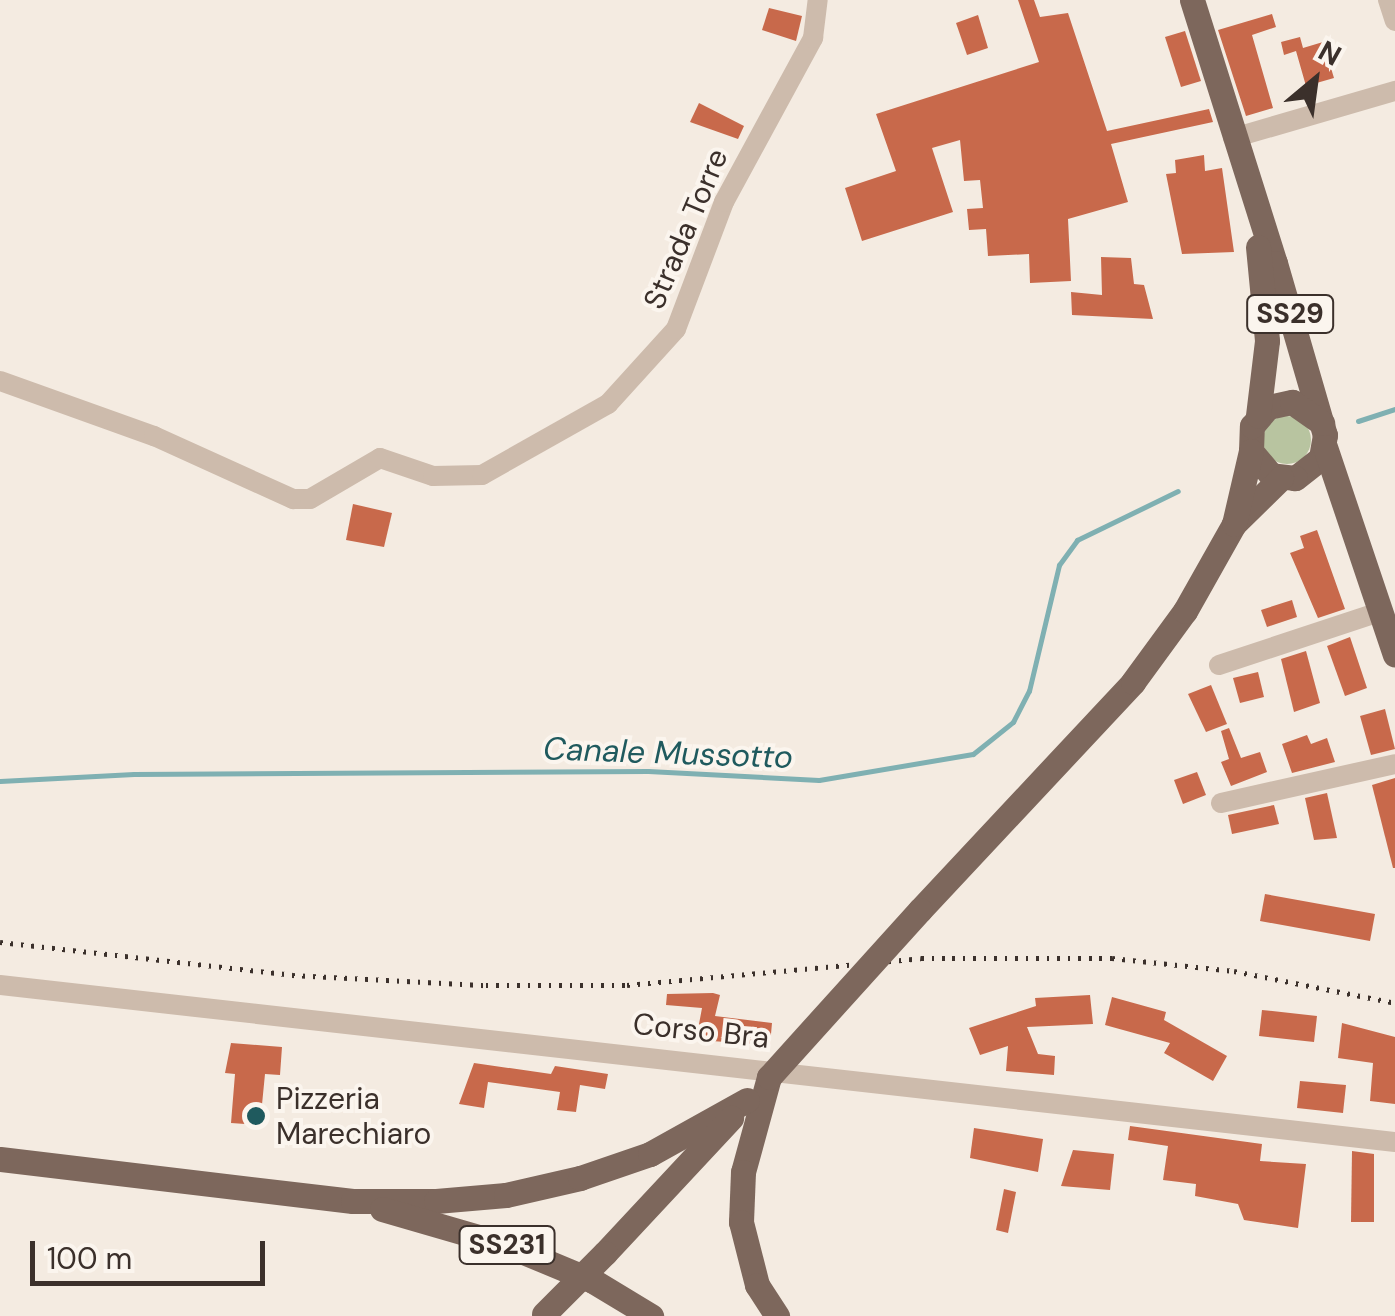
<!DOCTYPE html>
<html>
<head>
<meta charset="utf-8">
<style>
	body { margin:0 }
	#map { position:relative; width:1395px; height:1316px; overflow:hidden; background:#f4ebe1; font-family:"DM Sans",sans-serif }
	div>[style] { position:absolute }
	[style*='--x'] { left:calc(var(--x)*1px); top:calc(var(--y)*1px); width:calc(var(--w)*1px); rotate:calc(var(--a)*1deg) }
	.green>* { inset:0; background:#b8c4a0 }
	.round { border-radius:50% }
	.stream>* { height:5px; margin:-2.5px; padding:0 2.5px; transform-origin:2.5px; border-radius:2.5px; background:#7fb0b2 }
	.building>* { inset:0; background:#c8694b }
	.minor>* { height:20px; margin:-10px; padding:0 10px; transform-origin:10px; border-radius:10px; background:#cdbbac }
	.major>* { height:25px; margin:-12.5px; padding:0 12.5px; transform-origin:12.5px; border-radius:12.5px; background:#7d675c }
	.rail>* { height:5px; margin-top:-2.5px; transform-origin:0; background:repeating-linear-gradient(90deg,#3b302b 0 2.5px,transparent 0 10.5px) }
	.major-bridge>* { height:25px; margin:-12.5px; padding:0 12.5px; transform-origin:12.5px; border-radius:12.5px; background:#7d675c }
	.dots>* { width:28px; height:28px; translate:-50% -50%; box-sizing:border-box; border:5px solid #fbf5ee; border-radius:50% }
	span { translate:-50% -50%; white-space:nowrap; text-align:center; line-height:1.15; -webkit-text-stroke:8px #fbf5ee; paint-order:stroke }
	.shield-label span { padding:2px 8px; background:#fbf5ee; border:2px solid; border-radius:8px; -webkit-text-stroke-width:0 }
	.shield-label { font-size:28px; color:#3b302b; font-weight:700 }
	.street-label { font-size:30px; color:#3b302b }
	.poi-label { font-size:30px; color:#3b302b }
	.left { translate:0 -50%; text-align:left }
	.water-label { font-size:32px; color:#1f5a5e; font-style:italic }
	.north { position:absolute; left:1265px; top:30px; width:100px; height:100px; -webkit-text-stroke:8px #fbf5ee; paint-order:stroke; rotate:29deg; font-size:28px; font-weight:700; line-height:40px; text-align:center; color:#3b302b }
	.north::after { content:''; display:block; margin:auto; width:35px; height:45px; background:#3b302b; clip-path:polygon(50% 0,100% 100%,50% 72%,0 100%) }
	.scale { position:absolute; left:30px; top:1241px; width:235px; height:45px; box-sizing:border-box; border:5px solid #3b302b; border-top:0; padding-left:12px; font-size:30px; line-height:35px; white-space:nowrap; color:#3b302b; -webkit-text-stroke:8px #fbf5ee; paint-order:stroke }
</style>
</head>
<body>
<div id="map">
	<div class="green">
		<div class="round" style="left:1263px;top:416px;width:48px;height:48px"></div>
	</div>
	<div class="stream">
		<div style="--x:1358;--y:421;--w:39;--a:-18"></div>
		<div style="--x:0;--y:781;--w:134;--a:-3"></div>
		<div style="--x:134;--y:774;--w:514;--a:-0.33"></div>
		<div style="--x:648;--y:771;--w:171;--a:3"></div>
		<div style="--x:819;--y:780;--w:156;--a:-9.6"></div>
		<div style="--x:973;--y:754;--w:51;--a:-38.7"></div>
		<div style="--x:1013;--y:722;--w:35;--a:-63"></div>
		<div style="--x:1029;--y:691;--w:130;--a:-76.6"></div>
		<div style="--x:1059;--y:565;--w:31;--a:-54"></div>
		<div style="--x:1077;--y:540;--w:112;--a:-25.9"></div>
	</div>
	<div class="building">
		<div style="clip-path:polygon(1018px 0,1034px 0,1040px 17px,1068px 13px,1107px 131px,1209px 109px,1213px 122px,1111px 144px,1128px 202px,1068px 219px,1071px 281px,1030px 283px,1029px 254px,988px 256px,986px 229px,969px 230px,967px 209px,983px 208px,980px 180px,964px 181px,960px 140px,932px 148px,953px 212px,862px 241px,845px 188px,896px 171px,876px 114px,1039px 62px)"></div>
		<div style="clip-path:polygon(769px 8px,802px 16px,796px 41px,762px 30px)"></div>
		<div style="clip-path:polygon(1272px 14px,1276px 27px,1252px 35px,1273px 108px,1246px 116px,1218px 30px)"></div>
		<div style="clip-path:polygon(978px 15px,988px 48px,967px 55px,956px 23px)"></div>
		<div style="clip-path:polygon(1185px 31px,1201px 81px,1181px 87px,1165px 37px)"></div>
		<div style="clip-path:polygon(1300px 37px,1303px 48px,1323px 42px,1334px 78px,1306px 86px,1296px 51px,1284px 55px,1281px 42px)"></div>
		<div style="clip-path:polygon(699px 103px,744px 126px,738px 139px,690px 122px)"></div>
		<div style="clip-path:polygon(1204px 155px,1205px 171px,1222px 168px,1234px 252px,1182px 254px,1166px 174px,1176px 173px,1175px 160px)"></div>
		<div style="clip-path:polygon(1101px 257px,1131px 258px,1134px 284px,1144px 285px,1153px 319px,1072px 315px,1071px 292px,1102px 295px)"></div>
		<div style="clip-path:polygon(353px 504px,392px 513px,384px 547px,346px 540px)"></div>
		<div style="clip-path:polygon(1317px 530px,1345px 609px,1318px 618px,1290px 553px,1304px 548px,1300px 536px)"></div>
		<div style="clip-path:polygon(1292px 600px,1297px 617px,1267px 627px,1261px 610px)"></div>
		<div style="clip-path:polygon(1350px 637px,1367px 688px,1345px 696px,1327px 646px)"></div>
		<div style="clip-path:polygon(1306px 651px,1320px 703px,1294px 712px,1281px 659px)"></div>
		<div style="clip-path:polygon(1258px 672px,1264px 697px,1240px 703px,1233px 678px)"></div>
		<div style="clip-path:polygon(1211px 685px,1227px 724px,1206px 732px,1188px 694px)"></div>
		<div style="clip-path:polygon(1385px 709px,1395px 749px,1371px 755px,1360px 716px)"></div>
		<div style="clip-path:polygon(1229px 728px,1241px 758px,1260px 752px,1267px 772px,1231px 786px,1221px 762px,1229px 759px,1221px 731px)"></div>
		<div style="clip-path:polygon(1307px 735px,1311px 744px,1327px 738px,1335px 762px,1292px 773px,1282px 744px)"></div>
		<div style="clip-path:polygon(1197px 772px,1206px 795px,1183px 804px,1174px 780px)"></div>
		<div style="clip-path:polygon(1395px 778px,1395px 868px,1393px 868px,1372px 785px)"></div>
		<div style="clip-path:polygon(1327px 793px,1337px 838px,1314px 840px,1305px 798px)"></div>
		<div style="clip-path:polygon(1274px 805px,1279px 824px,1232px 834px,1228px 815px)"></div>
		<div style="clip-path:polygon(1265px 894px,1375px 914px,1370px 941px,1260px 921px)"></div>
		<div style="clip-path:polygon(713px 993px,720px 995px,715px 1016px,772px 1023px,770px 1045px,696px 1040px,702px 1008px,666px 1005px,667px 994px)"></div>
		<div style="clip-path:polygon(1090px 995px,1093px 1024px,1027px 1027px,1038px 1054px,1055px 1056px,1054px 1075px,1006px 1071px,1008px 1046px,980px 1055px,969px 1028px,1036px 1006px,1035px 998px)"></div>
		<div style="clip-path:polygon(1112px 997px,1166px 1012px,1164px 1020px,1227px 1056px,1213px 1081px,1164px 1053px,1170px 1043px,1105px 1025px)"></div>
		<div style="clip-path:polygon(1262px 1010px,1317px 1016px,1314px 1042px,1259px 1036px)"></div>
		<div style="clip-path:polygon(1342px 1023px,1395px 1037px,1395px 1104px,1370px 1101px,1373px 1063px,1338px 1058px)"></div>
		<div style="clip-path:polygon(231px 1043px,282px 1047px,280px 1075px,265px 1074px,260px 1125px,231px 1123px,235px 1074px,225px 1073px)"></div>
		<div style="clip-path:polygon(474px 1063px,551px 1074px,555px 1066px,608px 1074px,605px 1089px,580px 1085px,576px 1112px,557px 1110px,560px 1092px,488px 1082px,484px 1108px,459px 1104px)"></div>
		<div style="clip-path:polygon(1300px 1081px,1346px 1085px,1343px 1113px,1297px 1108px)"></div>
		<div style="clip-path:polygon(1130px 1126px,1262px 1144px,1260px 1161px,1306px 1164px,1298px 1228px,1244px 1220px,1238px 1204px,1195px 1196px,1196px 1184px,1163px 1180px,1168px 1146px,1128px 1140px)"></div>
		<div style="clip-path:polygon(974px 1128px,1043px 1139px,1038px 1172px,970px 1158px)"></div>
		<div style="clip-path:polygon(1073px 1150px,1114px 1154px,1110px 1190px,1061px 1186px)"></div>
		<div style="clip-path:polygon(1352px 1151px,1374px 1154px,1374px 1222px,1351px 1222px)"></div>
		<div style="clip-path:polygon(1004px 1189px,1016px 1192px,1008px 1233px,996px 1230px)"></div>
	</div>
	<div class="minor">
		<div style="--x:1388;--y:0;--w:22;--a:72"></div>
		<div style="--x:1233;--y:138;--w:169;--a:-16.2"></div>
		<div style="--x:0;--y:381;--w:164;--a:19.7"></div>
		<div style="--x:154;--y:436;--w:153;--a:24.4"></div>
		<div style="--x:293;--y:499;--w:17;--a:0"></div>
		<div style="--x:310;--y:499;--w:81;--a:-30.4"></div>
		<div style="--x:380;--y:458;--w:56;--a:18.8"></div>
		<div style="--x:433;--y:476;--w:49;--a:-1.2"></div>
		<div style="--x:482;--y:475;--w:145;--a:-29.4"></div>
		<div style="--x:608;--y:404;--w:101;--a:-47.8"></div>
		<div style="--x:676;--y:329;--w:136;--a:-69.3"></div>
		<div style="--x:724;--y:202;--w:187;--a:-61.5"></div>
		<div style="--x:813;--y:38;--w:38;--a:-83"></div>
		<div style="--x:1219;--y:665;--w:172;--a:-18.3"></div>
		<div style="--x:1221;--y:803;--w:178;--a:-12.6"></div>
		<div style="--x:0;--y:985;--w:1404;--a:6.42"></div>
	</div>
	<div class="major">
		<div style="--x:1192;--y:0;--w:276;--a:72.5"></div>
		<div style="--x:1275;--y:263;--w:179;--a:73.8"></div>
		<div style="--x:1325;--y:435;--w:23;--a:100"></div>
		<div style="--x:1321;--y:458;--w:33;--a:142"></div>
		<div style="--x:1295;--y:478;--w:24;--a:-173"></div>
		<div style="--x:1271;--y:475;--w:31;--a:-130"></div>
		<div style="--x:1251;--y:451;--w:25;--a:-88"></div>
		<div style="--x:1252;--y:426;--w:25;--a:-50"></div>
		<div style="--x:1268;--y:407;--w:25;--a:-12"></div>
		<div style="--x:1292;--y:402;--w:37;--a:35"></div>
		<div style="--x:1258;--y:247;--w:94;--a:84.5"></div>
		<div style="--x:1267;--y:341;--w:75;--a:96.9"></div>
		<div style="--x:1325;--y:447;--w:219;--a:71.4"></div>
		<div style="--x:1234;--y:524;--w:66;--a:-44.4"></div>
		<div style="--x:920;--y:910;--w:312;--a:-46.9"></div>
		<div style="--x:1133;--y:682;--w:88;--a:-53.8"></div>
		<div style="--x:1185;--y:611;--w:100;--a:-60.6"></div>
		<div style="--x:1234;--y:524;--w:75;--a:-76.9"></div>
		<div style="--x:769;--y:1077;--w:98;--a:105.3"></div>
		<div style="--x:743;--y:1172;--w:50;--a:92.3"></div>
		<div style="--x:741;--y:1222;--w:65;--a:75.7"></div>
		<div style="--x:757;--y:1285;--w:37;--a:57"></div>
		<div style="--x:0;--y:1159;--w:355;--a:6.8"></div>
		<div style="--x:353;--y:1201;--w:83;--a:0"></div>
		<div style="--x:436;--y:1201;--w:70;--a:-4.9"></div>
		<div style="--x:506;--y:1195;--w:76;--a:-12.9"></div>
		<div style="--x:580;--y:1178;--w:74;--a:-18.9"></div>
		<div style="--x:650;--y:1154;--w:111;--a:-29.1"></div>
		<div style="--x:382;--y:1209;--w:132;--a:16.2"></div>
		<div style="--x:509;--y:1246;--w:91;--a:22.6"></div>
		<div style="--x:593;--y:1281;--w:68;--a:31.1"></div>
		<div style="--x:605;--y:1253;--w:185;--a:-47"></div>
	</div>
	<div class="rail">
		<div style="--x:0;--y:942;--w:294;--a:6.4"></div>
		<div style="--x:292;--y:975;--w:194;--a:3"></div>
		<div style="--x:486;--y:985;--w:141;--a:0"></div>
		<div style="--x:627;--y:985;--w:295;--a:-5.2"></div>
		<div style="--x:921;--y:958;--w:191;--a:0"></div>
		<div style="--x:1112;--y:958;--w:123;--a:6.1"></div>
		<div style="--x:1234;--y:971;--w:164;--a:11.2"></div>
	</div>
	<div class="major-bridge">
		<div style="--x:769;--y:1077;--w:225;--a:-47.9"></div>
		<div style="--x:544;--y:1314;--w:86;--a:-45"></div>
	</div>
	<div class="dots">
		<div style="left:256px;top:1116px;background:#1f5a5e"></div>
	</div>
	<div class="shield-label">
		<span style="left:1290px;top:314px">SS29</span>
		<span style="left:507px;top:1245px">SS231</span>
	</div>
	<div class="street-label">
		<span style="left:686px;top:229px;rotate:-67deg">Strada Torre</span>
		<span style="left:701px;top:1031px;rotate:6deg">Corso Bra</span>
	</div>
	<div class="poi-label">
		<span class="left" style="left:276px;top:1116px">Pizzeria<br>Marechiaro</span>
	</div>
	<div class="water-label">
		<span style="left:668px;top:753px;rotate:2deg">Canale Mussotto</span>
	</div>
	<div class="north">N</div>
	<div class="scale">100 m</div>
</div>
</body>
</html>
